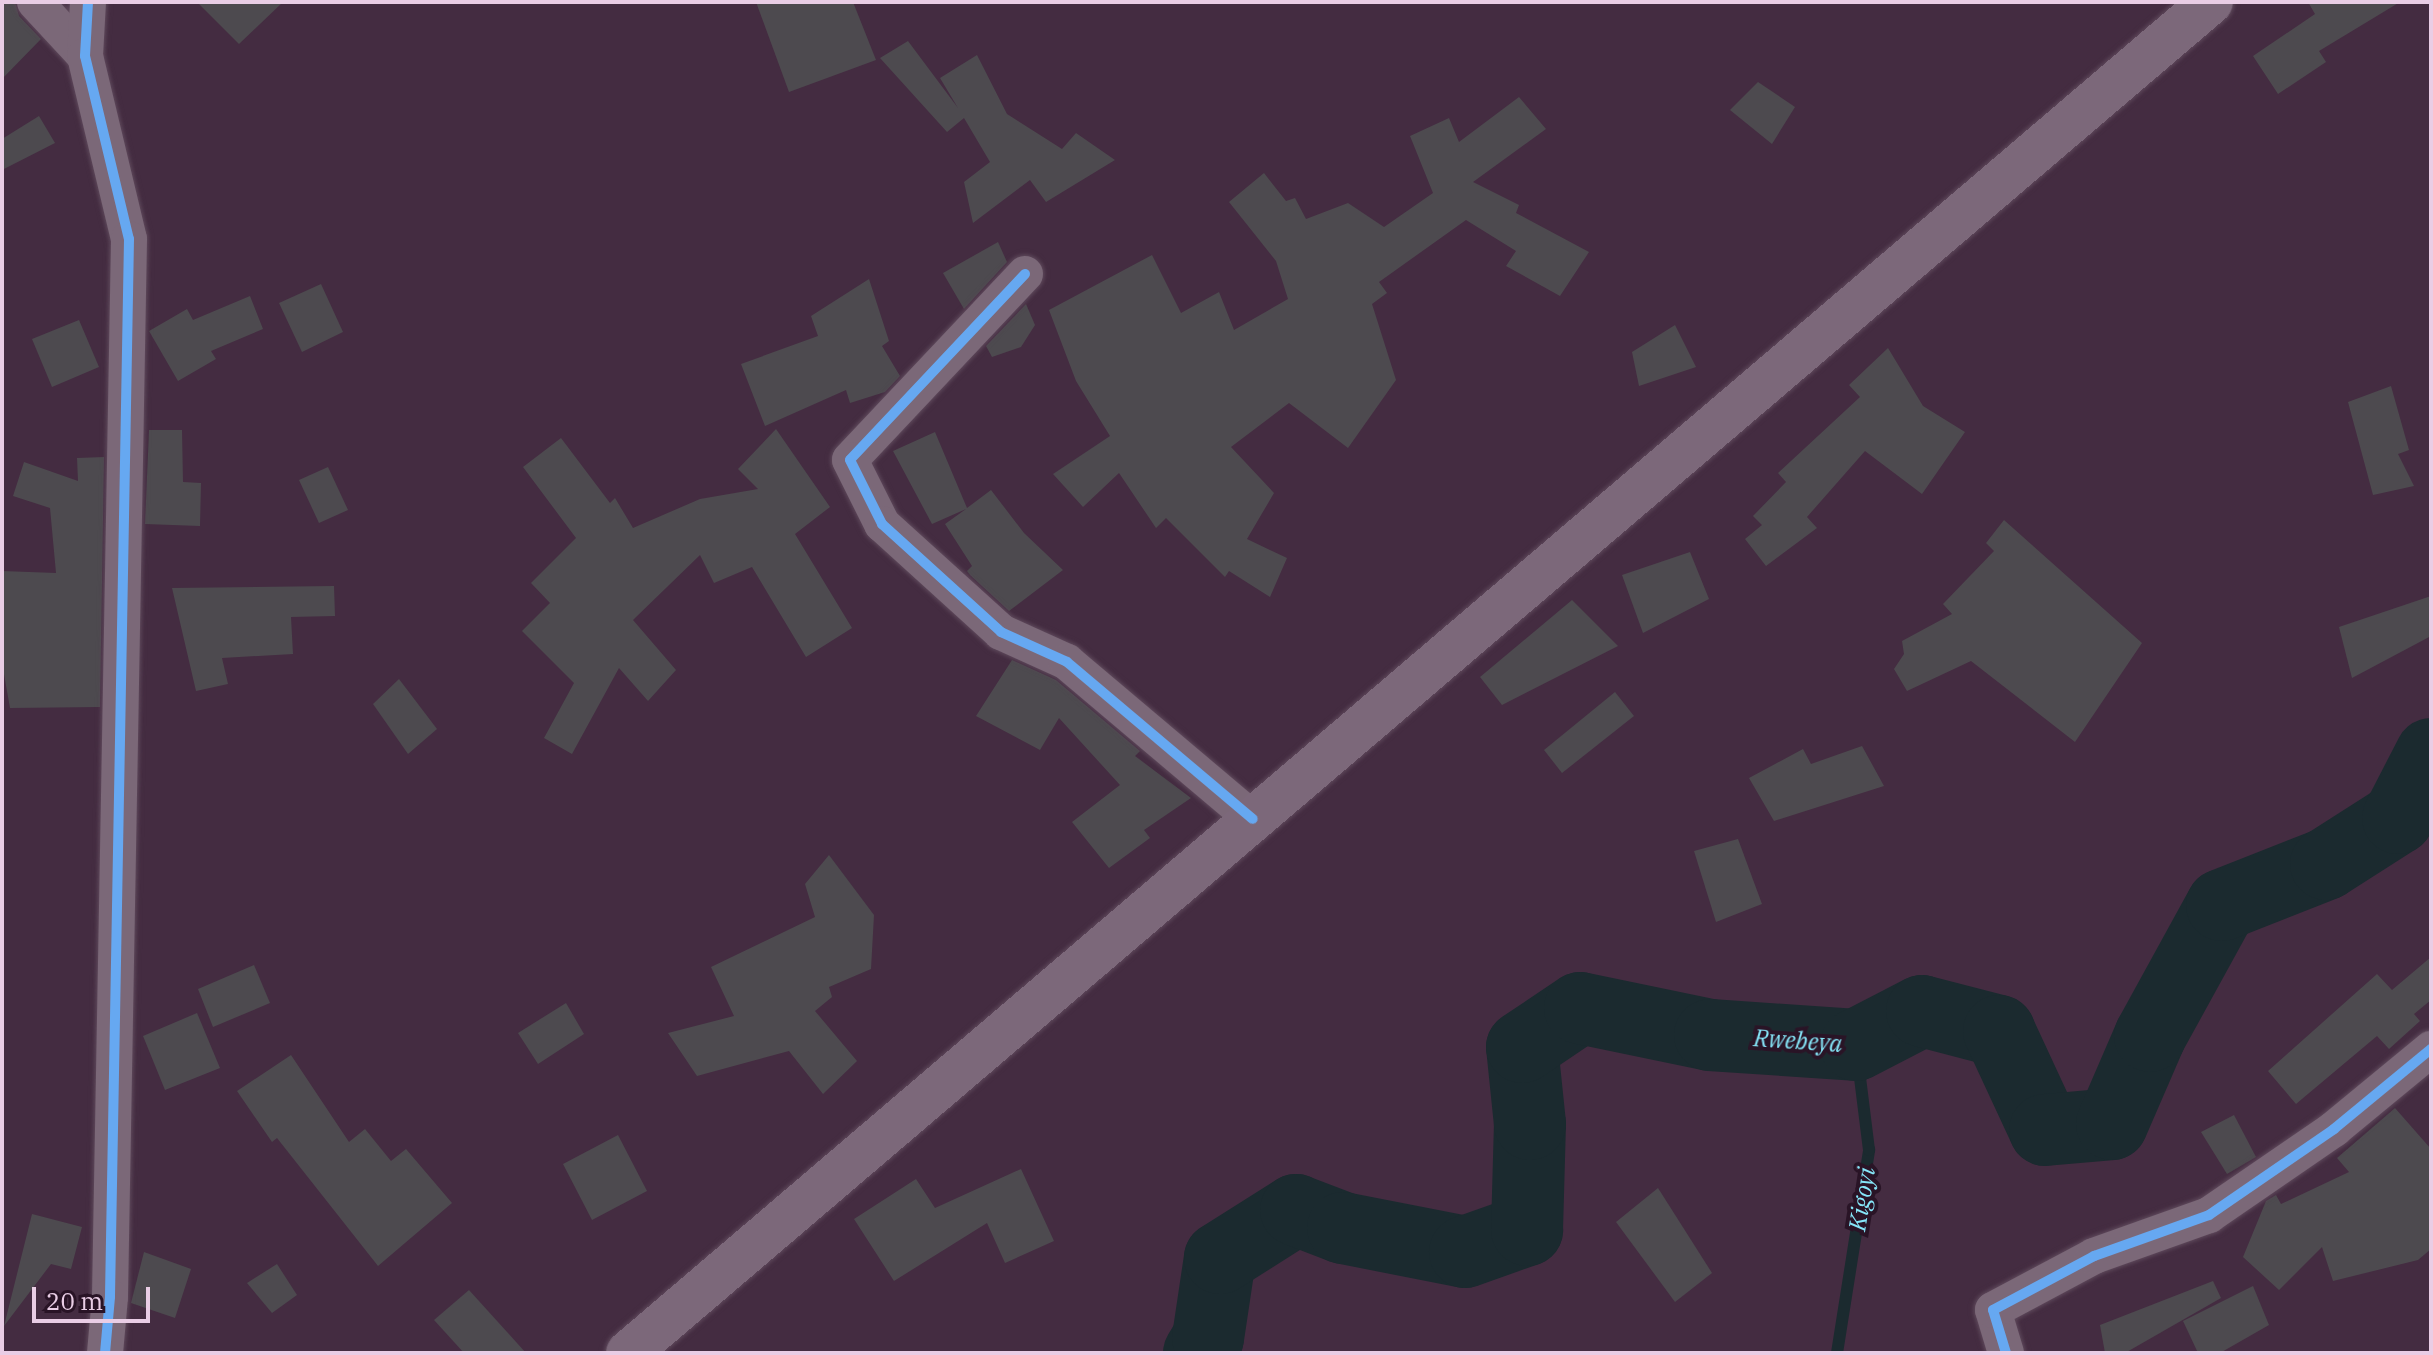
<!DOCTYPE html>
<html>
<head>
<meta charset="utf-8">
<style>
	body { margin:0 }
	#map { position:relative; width:2433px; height:1355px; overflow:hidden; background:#442c41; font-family:"IBM Plex Serif",serif }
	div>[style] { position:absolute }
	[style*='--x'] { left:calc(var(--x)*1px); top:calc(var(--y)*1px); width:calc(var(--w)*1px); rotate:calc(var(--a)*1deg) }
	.stream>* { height:12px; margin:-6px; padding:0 6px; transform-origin:6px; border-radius:6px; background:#1b2a2f }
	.river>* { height:72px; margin:-36px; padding:0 36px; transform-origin:36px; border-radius:36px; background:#1b2a2f }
	.building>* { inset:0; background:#4d4a4f }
	.roads { filter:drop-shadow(0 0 2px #5e495b) drop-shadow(0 0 2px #5e495b) }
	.street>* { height:36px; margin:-18px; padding:0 18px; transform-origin:18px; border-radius:18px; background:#7b6878 }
	.primary>* { height:44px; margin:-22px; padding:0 22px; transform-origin:22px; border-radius:22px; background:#7c687a }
	.cycleway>* { height:10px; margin:-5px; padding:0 5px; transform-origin:5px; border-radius:5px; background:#66a8f1 }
	span { translate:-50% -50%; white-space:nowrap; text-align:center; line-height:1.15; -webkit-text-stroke:8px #291426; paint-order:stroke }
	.water-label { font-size:24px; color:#86e7f9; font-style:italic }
	.frame { position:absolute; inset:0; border:4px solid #e9cde5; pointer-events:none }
	.scale { position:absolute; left:32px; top:1287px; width:118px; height:36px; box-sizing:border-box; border:4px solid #e9cde5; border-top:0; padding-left:10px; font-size:24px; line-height:28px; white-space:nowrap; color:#e9cde5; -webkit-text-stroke:6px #291426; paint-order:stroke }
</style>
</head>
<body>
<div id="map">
	<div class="stream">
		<div style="--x:1837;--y:1353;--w:206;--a:-81"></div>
		<div style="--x:1869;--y:1150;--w:106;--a:-97.1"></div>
	</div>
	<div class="river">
		<div style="--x:1199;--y:1353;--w:17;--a:-59"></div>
		<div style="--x:1208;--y:1338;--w:81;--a:-81.5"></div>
		<div style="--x:1220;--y:1258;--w:90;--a:-32.3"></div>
		<div style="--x:1296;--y:1210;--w:50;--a:21"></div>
		<div style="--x:1343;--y:1228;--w:124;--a:11.1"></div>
		<div style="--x:1465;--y:1252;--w:66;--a:-19.5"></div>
		<div style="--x:1527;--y:1230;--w:106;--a:-88.4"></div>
		<div style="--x:1530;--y:1124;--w:77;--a:-95.9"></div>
		<div style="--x:1522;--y:1047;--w:70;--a:-33.9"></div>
		<div style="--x:1580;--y:1008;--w:133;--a:11.7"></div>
		<div style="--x:1710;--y:1035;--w:146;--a:3.9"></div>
		<div style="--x:1856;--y:1045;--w:74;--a:-27.3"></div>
		<div style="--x:1922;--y:1011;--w:80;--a:14.6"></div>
		<div style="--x:1999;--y:1031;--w:109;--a:65.1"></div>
		<div style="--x:2045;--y:1130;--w:67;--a:-5.1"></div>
		<div style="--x:2112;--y:1124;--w:96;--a:-66.6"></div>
		<div style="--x:2150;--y:1036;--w:149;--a:-61.2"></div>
		<div style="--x:2222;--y:905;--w:112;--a:-21.5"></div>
		<div style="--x:2326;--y:864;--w:85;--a:-32.6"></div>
		<div style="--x:2398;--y:818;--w:72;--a:-62.7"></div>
	</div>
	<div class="building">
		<div style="clip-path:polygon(2px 2px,15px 2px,19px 16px,41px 39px,2px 79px)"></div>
		<div style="clip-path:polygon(197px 2px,283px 2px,239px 44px)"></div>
		<div style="clip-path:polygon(756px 2px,853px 2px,876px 60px,789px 92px)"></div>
		<div style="clip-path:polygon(2308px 2px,2400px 2px,2319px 51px,2326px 62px,2278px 94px,2253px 56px,2315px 14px)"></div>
		<div style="clip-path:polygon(908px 41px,958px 108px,940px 78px,977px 55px,1007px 114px,1062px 149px,1076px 133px,1115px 160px,1046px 202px,1030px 180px,973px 223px,964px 182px,990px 162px,964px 118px,947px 132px,880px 58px)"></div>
		<div style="clip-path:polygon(1758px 82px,1795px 107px,1772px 144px,1730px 110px)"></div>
		<div style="clip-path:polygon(1519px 97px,1546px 129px,1473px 182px,1519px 205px,1516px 213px,1589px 252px,1560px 296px,1506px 266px,1516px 251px,1466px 220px,1379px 282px,1387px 293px,1372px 304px,1396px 380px,1348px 448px,1289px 403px,1231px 447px,1274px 493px,1247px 539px,1287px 558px,1270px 597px,1229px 571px,1225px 577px,1166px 518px,1156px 528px,1119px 473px,1083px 507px,1053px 474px,1110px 436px,1076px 381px,1049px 310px,1152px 255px,1181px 313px,1219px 292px,1234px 330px,1288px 299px,1276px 261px,1229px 202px,1264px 173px,1286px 201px,1295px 198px,1306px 219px,1348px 203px,1384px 227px,1433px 193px,1410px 136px,1449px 118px,1459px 142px)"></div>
		<div style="clip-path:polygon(39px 116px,55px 143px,2px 170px,2px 139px)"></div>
		<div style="clip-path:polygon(998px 242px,1007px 262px,964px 309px,943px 273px)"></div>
		<div style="clip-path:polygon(869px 279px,889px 341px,882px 346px,900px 376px,885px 392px,850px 403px,846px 390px,765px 426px,741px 364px,818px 336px,811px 316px)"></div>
		<div style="clip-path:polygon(321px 284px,343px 332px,302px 352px,279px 303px)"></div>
		<div style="clip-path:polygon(250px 296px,263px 329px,211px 351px,216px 359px,178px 381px,149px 331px,187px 309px,193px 320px)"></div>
		<div style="clip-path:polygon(1026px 304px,1035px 325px,1021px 347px,992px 357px,986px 346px)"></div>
		<div style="clip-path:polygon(79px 320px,99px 367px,52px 387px,32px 339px)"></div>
		<div style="clip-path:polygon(1675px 325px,1696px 367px,1639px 386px,1632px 352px)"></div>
		<div style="clip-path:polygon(1888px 348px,1923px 406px,1965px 432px,1922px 494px,1865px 451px,1807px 517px,1817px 528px,1766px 566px,1745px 539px,1762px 525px,1753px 516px,1786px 482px,1778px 473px,1860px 397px,1849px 385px)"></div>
		<div style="clip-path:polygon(2391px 386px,2409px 450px,2398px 454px,2414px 486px,2373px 495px,2348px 402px)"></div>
		<div style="clip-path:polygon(776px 429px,830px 507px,795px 534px,852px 628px,806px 657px,752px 567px,714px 583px,700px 555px,633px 620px,676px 670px,648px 701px,619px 668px,572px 754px,544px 738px,574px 683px,522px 631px,550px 603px,531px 583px,576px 538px,523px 467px,561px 438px,610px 503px,615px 498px,633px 528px,700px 499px,758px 489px,738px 469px)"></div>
		<div style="clip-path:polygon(149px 430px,182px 430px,183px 482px,201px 483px,200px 526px,145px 524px)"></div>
		<div style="clip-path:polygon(935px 432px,967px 508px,991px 490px,1024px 533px,1063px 570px,1009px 611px,970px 575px,967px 571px,972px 566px,945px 524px,966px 509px,932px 524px,893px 451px)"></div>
		<div style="clip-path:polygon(104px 457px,100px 707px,10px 708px,2px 663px,2px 571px,56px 573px,50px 508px,13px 496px,24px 462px,78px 481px,77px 458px)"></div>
		<div style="clip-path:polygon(328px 467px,348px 510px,319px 523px,299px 480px)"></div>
		<div style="clip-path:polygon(2004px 520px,2142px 643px,2075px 742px,1971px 661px,1907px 691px,1894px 669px,1904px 654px,1902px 641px,1952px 614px,1943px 604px,1994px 551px,1986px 543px)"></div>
		<div style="clip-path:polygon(1690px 552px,1709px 599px,1643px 633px,1622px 575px)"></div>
		<div style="clip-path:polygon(334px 586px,335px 616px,291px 617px,293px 654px,222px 658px,228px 684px,196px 691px,172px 588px)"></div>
		<div style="clip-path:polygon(2431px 596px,2431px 636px,2352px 678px,2339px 627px)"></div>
		<div style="clip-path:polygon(1572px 600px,1618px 646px,1502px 705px,1480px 677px)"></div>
		<div style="clip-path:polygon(1012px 660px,1056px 680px,1140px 751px,1135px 756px,1191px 798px,1144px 830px,1150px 838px,1109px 868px,1072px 822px,1120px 785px,1059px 718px,1040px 750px,976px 716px)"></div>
		<div style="clip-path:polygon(399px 679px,437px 729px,408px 754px,373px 704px)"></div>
		<div style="clip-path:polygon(1615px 692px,1634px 716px,1562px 773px,1544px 750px)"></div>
		<div style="clip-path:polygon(1862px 746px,1884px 786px,1774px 821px,1749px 778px,1803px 749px,1811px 764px)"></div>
		<div style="clip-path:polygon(1738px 839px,1762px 904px,1716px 922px,1694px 851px)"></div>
		<div style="clip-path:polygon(829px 855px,874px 915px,871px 969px,829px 987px,832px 997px,815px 1011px,857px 1061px,823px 1094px,789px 1051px,697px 1076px,668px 1033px,734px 1016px,711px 967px,815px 917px,805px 884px)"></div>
		<div style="clip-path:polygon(2431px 957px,2431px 1000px,2414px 1014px,2420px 1021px,2389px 1049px,2377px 1036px,2296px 1104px,2268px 1071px,2377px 974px,2392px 990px)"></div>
		<div style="clip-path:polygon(254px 965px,270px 1003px,213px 1027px,198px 989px)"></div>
		<div style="clip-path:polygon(566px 1003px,584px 1034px,538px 1064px,518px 1033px)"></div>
		<div style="clip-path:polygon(197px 1013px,220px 1068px,165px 1090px,143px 1036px)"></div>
		<div style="clip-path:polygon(291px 1055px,349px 1142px,365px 1129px,391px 1161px,406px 1149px,452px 1203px,378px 1266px,277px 1138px,272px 1142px,237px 1091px)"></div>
		<div style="clip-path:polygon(2395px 1108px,2431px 1149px,2431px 1249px,2418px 1260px,2333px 1281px,2322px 1247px,2279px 1290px,2243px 1257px,2266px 1201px,2276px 1195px,2281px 1204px,2349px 1172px,2337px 1158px)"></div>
		<div style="clip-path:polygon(2234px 1115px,2256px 1157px,2227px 1174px,2201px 1132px)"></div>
		<div style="clip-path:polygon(618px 1135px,647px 1191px,592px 1220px,563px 1164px)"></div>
		<div style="clip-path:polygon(1021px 1169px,1054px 1241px,1005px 1263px,987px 1223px,894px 1281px,854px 1219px,916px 1179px,935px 1208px)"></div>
		<div style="clip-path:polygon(1658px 1188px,1712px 1273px,1675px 1302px,1616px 1222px)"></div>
		<div style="clip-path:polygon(32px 1214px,82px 1227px,71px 1269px,51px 1264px,4px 1326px)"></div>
		<div style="clip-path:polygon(144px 1252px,191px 1269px,175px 1318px,131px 1303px)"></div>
		<div style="clip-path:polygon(277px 1264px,297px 1295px,272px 1313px,247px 1283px)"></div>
		<div style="clip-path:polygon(2213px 1281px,2221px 1298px,2125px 1353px,2105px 1353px,2100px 1325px)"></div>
		<div style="clip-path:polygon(2253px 1286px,2269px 1325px,2220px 1353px,2198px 1353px,2183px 1321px)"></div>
		<div style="clip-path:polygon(469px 1290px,526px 1353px,464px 1353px,434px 1320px)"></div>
	</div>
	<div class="roads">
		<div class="street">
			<div style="--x:35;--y:2;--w:74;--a:47.2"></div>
			<div style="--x:88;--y:2;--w:54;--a:93.2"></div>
			<div style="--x:85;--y:56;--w:188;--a:76.5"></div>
			<div style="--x:129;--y:239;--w:1058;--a:91.03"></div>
			<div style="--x:110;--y:1297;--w:56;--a:95.1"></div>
			<div style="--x:1025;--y:274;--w:255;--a:133.3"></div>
			<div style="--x:850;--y:460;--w:72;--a:63.4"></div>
			<div style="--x:882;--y:524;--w:161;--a:42.2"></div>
			<div style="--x:1001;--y:632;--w:72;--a:24.4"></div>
			<div style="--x:1067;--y:662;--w:243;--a:40.2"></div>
			<div style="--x:2006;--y:1353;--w:45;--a:-106.8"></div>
			<div style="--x:1993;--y:1310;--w:115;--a:-28.1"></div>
			<div style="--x:2094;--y:1256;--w:122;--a:-19.6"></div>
			<div style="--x:2209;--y:1215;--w:152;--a:-34.5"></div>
			<div style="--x:2334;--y:1129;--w:126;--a:-39.5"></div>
		</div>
		<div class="primary">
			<div style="--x:628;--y:1353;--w:2081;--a:-40.48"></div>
		</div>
	</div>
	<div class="cycleway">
		<div style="--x:88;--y:2;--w:54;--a:93.2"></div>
		<div style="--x:85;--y:56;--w:188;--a:76.5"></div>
		<div style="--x:129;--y:239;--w:1058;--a:91.03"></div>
		<div style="--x:110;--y:1297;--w:56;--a:95.1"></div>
		<div style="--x:1025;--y:274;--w:255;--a:133.3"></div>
		<div style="--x:850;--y:460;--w:72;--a:63.4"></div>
		<div style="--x:882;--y:524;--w:161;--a:42.2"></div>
		<div style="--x:1001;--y:632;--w:72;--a:24.4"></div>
		<div style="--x:1067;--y:662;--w:243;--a:40.2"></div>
		<div style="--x:2006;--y:1353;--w:45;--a:-106.8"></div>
		<div style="--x:1993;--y:1310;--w:115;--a:-28.1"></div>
		<div style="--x:2094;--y:1256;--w:122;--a:-19.6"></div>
		<div style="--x:2209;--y:1215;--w:152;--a:-34.5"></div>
		<div style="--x:2334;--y:1129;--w:126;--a:-39.5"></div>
	</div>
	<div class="water-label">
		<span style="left:1798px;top:1041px;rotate:4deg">Rwebeya</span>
		<span style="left:1862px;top:1199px;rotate:-81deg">Kigoyi</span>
	</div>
	<div class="frame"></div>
	<div class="scale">20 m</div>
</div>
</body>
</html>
